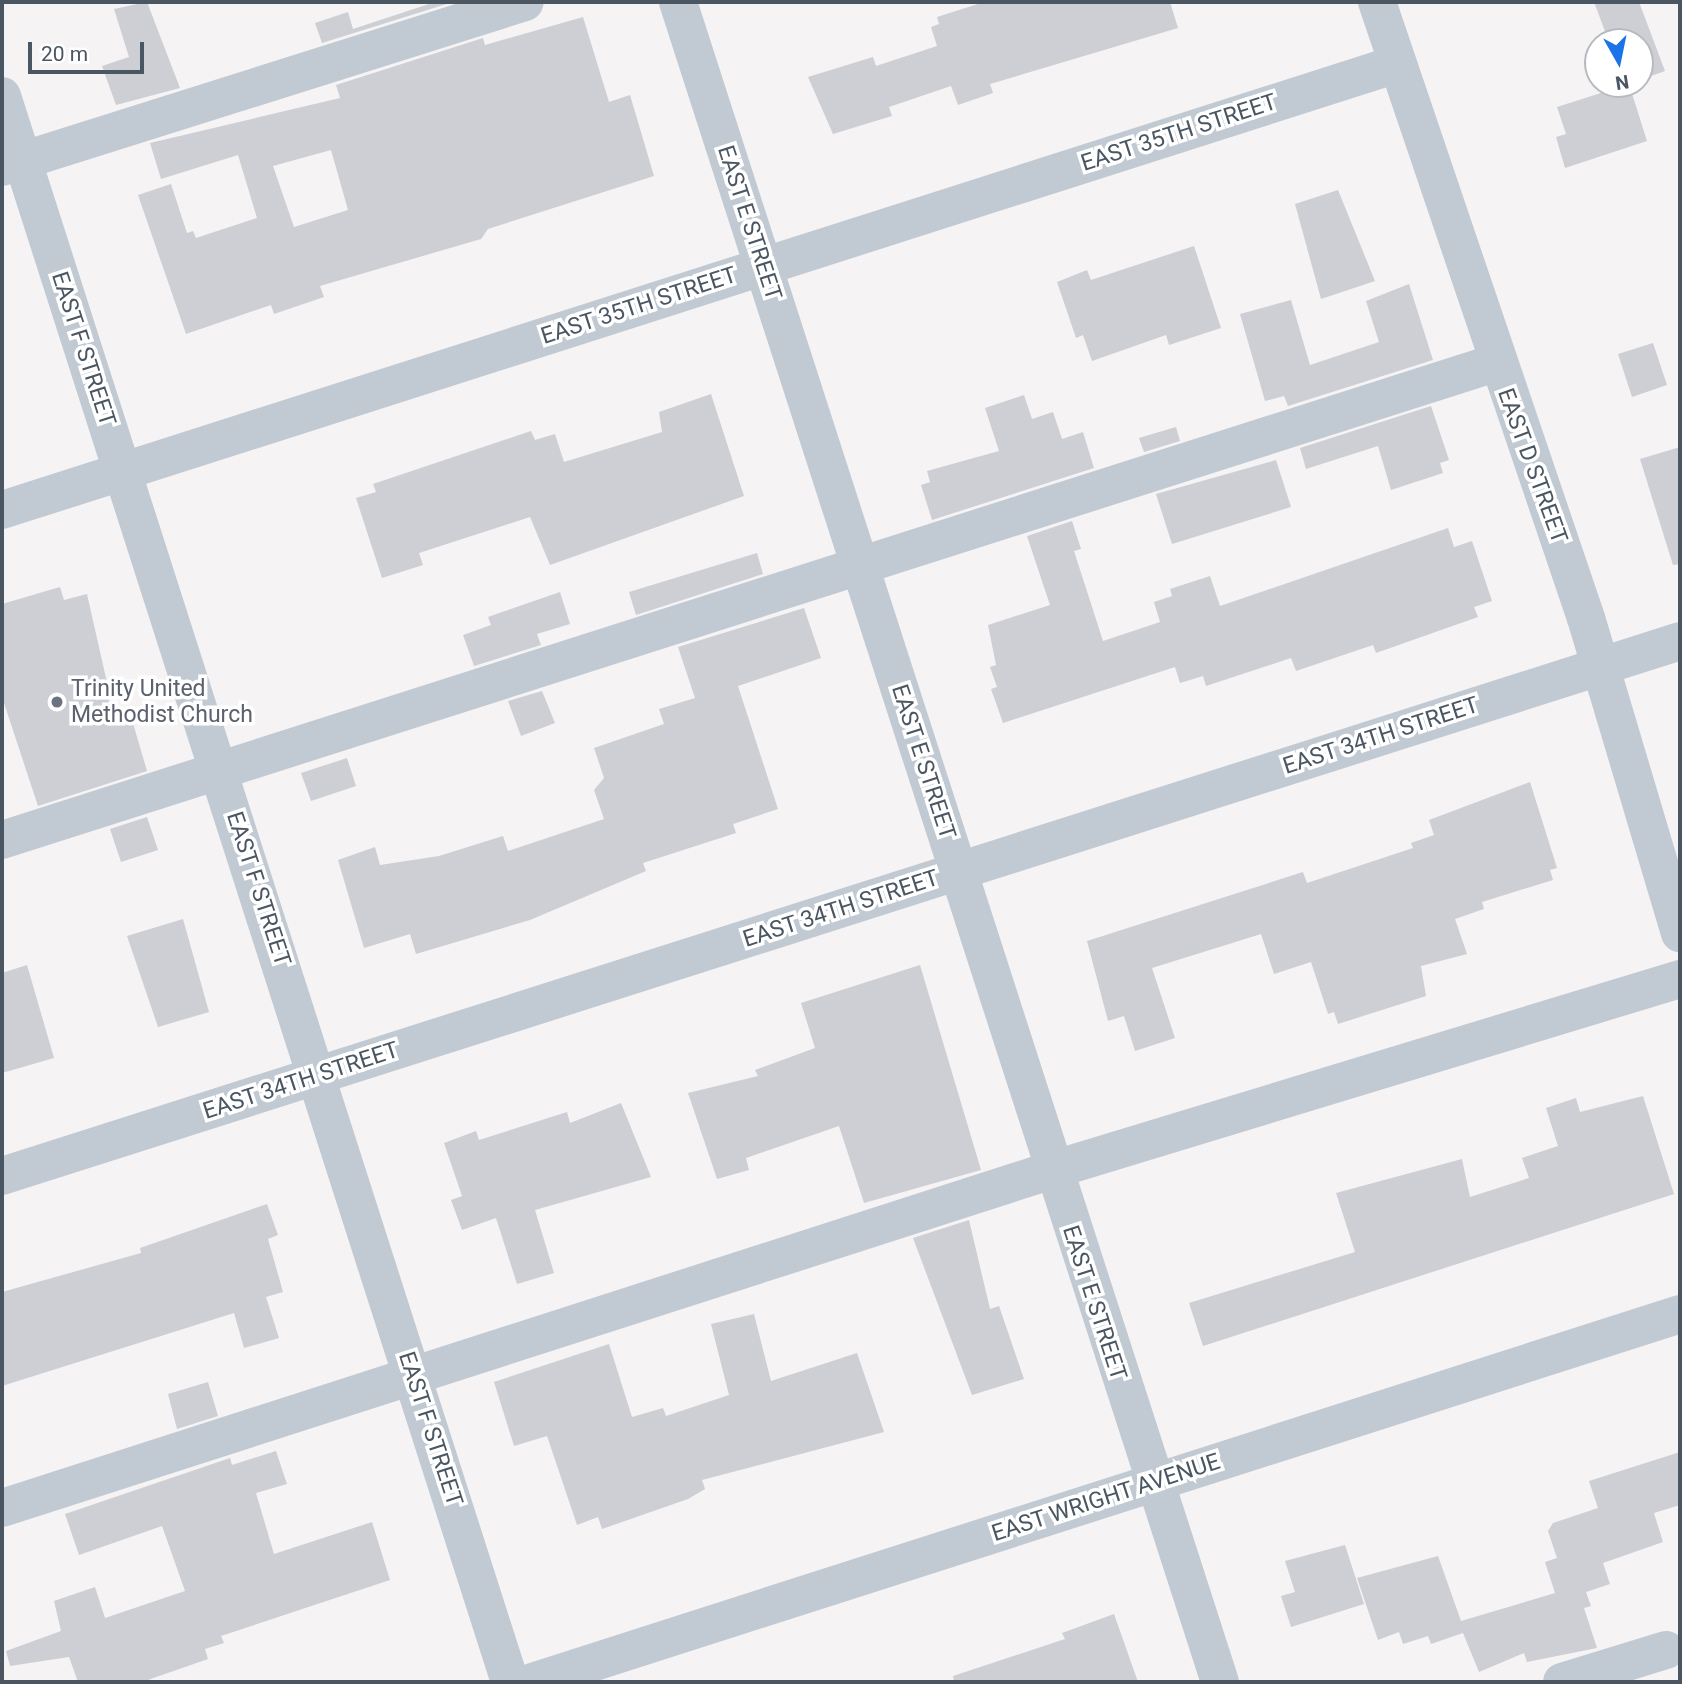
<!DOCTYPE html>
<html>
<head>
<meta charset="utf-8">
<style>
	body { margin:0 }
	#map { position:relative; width:1682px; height:1684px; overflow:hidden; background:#f5f3f3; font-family:Roboto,sans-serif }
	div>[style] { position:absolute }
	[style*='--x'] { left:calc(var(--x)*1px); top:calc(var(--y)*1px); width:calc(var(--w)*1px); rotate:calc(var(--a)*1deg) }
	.building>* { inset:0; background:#cdcfd5 }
	.minor>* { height:38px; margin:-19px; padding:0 19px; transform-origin:19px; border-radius:19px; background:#c1cad2 }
	.dots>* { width:19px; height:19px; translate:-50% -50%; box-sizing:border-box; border:4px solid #fff; border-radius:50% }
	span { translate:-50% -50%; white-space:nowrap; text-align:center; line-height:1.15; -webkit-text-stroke:7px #fff; paint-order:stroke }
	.street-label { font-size:23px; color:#4a5661 }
	.worship-label { font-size:23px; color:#5b616d }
	.left { translate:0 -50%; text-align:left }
	.frame { position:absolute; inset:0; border:4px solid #4a5661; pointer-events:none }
	.north { position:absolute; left:1584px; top:28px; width:70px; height:70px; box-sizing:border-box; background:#fff; border:2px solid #b7bbc0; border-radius:50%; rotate:171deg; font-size:19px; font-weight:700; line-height:28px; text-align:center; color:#4a5661 }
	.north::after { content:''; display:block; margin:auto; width:24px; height:32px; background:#1a73e8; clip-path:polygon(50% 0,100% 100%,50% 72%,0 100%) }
	.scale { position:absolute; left:28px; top:42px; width:116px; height:32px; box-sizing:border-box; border:4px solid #4a5661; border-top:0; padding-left:9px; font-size:21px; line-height:24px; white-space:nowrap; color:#4a5661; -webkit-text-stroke:5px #fff; paint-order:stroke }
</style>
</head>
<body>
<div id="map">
	<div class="building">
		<div style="clip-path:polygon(147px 2px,180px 88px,116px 105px,102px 66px,129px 57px,114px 9px)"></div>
		<div style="clip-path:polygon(435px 2px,453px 2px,322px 43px,315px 23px,348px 12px,353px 29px)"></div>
		<div style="clip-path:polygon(984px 2px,1170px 2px,1178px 28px,990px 84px,993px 93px,958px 105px,951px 86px,889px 107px,892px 116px,833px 134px,808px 77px,873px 57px,876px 66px,937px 46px,931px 27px,939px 24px,937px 17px)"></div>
		<div style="clip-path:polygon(1594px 2px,1639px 2px,1665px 71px,1640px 80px,1640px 42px,1609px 42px)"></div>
		<div style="clip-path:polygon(evenodd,583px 17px,609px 102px,630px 95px,654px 176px,488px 229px,481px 239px,320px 286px,324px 297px,274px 314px,271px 305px,186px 334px,138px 195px,171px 184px,187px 233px,193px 231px,196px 238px,257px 218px,238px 155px,161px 179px,150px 143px,340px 98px,336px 85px,483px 38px,485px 45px,583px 17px,331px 150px,348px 210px,294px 227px,273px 166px,331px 150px)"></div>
		<div style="clip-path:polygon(1629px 84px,1647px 141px,1565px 168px,1556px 137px,1566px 134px,1557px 107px)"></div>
		<div style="clip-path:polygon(1338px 190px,1375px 281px,1321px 299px,1295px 204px)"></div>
		<div style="clip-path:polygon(1194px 246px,1221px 328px,1169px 345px,1166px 335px,1092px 361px,1083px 335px,1076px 338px,1057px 282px,1087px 270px,1091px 280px)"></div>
		<div style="clip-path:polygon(1409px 284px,1433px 360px,1288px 406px,1284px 396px,1265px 401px,1240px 314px,1291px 300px,1310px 365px,1379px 342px,1366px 301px)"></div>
		<div style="clip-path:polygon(1653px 343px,1667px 385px,1632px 397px,1618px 354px)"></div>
		<div style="clip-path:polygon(711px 394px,744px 496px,550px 565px,530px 517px,419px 553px,423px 565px,382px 578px,356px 498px,376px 492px,373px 484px,531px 431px,535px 440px,555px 434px,564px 462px,662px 432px,659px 412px)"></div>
		<div style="clip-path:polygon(1024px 395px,1032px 419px,1053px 412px,1062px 439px,1083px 432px,1094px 468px,932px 520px,921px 485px,930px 482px,927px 471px,999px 451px,985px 408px)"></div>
		<div style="clip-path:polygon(1431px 406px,1449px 460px,1440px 463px,1443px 473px,1391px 490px,1378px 446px,1306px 469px,1300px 448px)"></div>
		<div style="clip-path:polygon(1176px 427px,1180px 441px,1144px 452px,1139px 438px)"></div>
		<div style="clip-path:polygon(1680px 447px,1680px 564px,1673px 565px,1640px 459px)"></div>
		<div style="clip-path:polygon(1276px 460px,1291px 507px,1172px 544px,1156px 494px)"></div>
		<div style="clip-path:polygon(1072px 521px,1081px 549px,1074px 551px,1103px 641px,1160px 622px,1154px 602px,1172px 596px,1170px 589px,1210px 576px,1220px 606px,1448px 528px,1454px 547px,1472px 541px,1492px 601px,1474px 607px,1478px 617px,1376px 653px,1373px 645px,1296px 671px,1291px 658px,1206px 686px,1203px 676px,1180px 683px,1175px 667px,1003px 723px,991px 689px,997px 687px,990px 667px,996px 665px,988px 625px,1050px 605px,1027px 536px)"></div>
		<div style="clip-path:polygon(757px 553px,763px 574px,636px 615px,629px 592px)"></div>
		<div style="clip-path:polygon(60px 587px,64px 600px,87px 594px,115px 718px,130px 713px,147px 771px,38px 806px,2px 697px,2px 604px)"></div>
		<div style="clip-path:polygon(560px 592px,570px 624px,537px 634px,541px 645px,474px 666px,463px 635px,491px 625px,488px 617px)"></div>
		<div style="clip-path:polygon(804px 608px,821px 658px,738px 686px,778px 809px,733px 824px,736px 833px,643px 863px,646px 871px,530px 920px,416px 954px,410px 934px,364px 948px,338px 860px,375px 847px,380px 865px,439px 856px,503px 836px,508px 851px,604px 819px,594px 790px,604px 778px,594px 748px,664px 724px,659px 709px,695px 698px,678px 647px)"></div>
		<div style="clip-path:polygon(542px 691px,555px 723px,521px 736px,508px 701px)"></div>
		<div style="clip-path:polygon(347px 758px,356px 786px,311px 801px,301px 773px)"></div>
		<div style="clip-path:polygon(1530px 782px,1557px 868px,1550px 870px,1553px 880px,1482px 902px,1484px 909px,1455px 919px,1467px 954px,1421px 966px,1426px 996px,1338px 1024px,1334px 1012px,1328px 1014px,1311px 962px,1274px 974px,1261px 934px,1152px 968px,1175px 1038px,1135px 1051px,1124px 1016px,1108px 1021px,1087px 941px,1303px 872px,1307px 883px,1413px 848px,1411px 843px,1434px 835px,1429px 820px)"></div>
		<div style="clip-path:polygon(147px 817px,158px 850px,121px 862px,110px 829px)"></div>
		<div style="clip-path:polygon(183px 919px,209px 1012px,158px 1027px,127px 936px)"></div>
		<div style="clip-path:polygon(27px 965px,54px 1058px,2px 1073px,2px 973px)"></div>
		<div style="clip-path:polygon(920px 965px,981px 1170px,864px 1203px,839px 1126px,746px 1158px,749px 1170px,717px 1179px,688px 1093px,758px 1076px,755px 1070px,815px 1048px,801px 1003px)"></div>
		<div style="clip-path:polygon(1643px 1096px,1674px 1194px,1203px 1346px,1189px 1303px,1355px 1252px,1336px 1193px,1462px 1159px,1470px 1197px,1529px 1178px,1522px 1158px,1558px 1146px,1546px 1108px,1576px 1098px,1580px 1112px)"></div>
		<div style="clip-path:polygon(621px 1103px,651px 1177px,535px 1210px,554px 1273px,517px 1284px,496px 1218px,462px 1230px,451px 1200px,462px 1196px,444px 1143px,476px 1131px,479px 1140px,567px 1112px,570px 1123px)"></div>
		<div style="clip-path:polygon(267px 1204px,278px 1235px,268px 1239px,283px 1292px,266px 1297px,279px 1338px,244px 1348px,234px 1313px,2px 1386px,2px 1292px,141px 1253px,140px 1248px)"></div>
		<div style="clip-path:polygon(969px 1220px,990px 1309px,999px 1306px,1024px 1379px,972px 1395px,913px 1238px)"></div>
		<div style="clip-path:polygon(754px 1314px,771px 1381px,857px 1353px,884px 1432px,702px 1480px,705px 1489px,688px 1499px,602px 1529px,598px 1517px,577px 1525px,547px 1436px,514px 1446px,494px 1382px,609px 1344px,632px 1417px,663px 1408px,666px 1416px,729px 1395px,711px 1324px)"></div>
		<div style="clip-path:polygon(208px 1382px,218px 1416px,177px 1429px,168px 1394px)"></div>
		<div style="clip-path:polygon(276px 1451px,287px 1484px,256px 1493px,274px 1554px,372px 1522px,390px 1580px,221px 1636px,224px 1643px,205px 1649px,208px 1659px,142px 1682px,78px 1682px,69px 1657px,10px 1666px,6px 1651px,61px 1631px,54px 1601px,95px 1587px,105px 1618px,185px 1591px,162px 1526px,79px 1555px,65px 1514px,230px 1458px,232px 1465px)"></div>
		<div style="clip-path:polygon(1680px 1452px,1680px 1505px,1654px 1513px,1663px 1542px,1603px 1563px,1610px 1584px,1586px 1592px,1591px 1606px,1584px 1608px,1597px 1648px,1527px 1662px,1524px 1653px,1479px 1672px,1463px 1633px,1431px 1644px,1428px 1636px,1403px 1644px,1399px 1632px,1378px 1640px,1357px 1578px,1438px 1556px,1461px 1621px,1555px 1593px,1545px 1562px,1557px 1558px,1548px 1531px,1553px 1523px,1598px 1508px,1589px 1481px)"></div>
		<div style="clip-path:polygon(1345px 1545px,1364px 1604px,1291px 1627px,1281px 1596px,1295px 1592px,1285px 1561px)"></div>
		<div style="clip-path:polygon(1114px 1614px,1138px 1682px,954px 1682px,953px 1676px,1065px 1639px,1062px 1633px)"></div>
	</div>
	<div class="minor">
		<div style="--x:678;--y:2;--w:1765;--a:72.12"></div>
		<div style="--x:1377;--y:2;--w:650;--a:71.26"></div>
		<div style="--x:1586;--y:618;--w:329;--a:73.4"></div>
		<div style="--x:2;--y:96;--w:1665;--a:72.24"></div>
		<div style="--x:2;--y:167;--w:548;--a:-17.51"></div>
		<div style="--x:2;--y:510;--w:1465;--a:-17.73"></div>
		<div style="--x:2;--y:840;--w:1567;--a:-17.72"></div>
		<div style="--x:2;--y:1176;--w:1761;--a:-17.68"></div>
		<div style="--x:2;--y:1508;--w:1103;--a:-17.84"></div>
		<div style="--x:1052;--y:1170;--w:656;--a:-16.92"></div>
		<div style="--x:532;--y:1682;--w:1206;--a:-17.77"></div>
		<div style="--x:1562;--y:1682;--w:109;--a:-17.1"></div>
	</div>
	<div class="dots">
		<div style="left:57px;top:702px;background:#6b7280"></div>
	</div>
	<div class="street-label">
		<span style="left:1179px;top:133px;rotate:-18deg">EAST 35TH STREET</span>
		<span style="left:749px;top:223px;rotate:72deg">EAST E STREET</span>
		<span style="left:639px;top:306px;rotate:-18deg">EAST 35TH STREET</span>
		<span style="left:83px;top:349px;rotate:72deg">EAST F STREET</span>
		<span style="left:1532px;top:466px;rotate:70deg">EAST D STREET</span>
		<span style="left:1381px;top:736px;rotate:-18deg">EAST 34TH STREET</span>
		<span style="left:923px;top:762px;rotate:72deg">EAST E STREET</span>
		<span style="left:258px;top:889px;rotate:72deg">EAST F STREET</span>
		<span style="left:841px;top:909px;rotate:-18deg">EAST 34TH STREET</span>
		<span style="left:301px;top:1081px;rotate:-18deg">EAST 34TH STREET</span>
		<span style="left:1094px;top:1303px;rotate:72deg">EAST E STREET</span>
		<span style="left:430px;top:1429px;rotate:72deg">EAST F STREET</span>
		<span style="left:1106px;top:1498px;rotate:-18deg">EAST WRIGHT AVENUE</span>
	</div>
	<div class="worship-label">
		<span class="left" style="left:71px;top:702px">Trinity United<br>Methodist Church</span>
	</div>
	<div class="frame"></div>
	<div class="north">N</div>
	<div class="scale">20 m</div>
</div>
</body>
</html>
